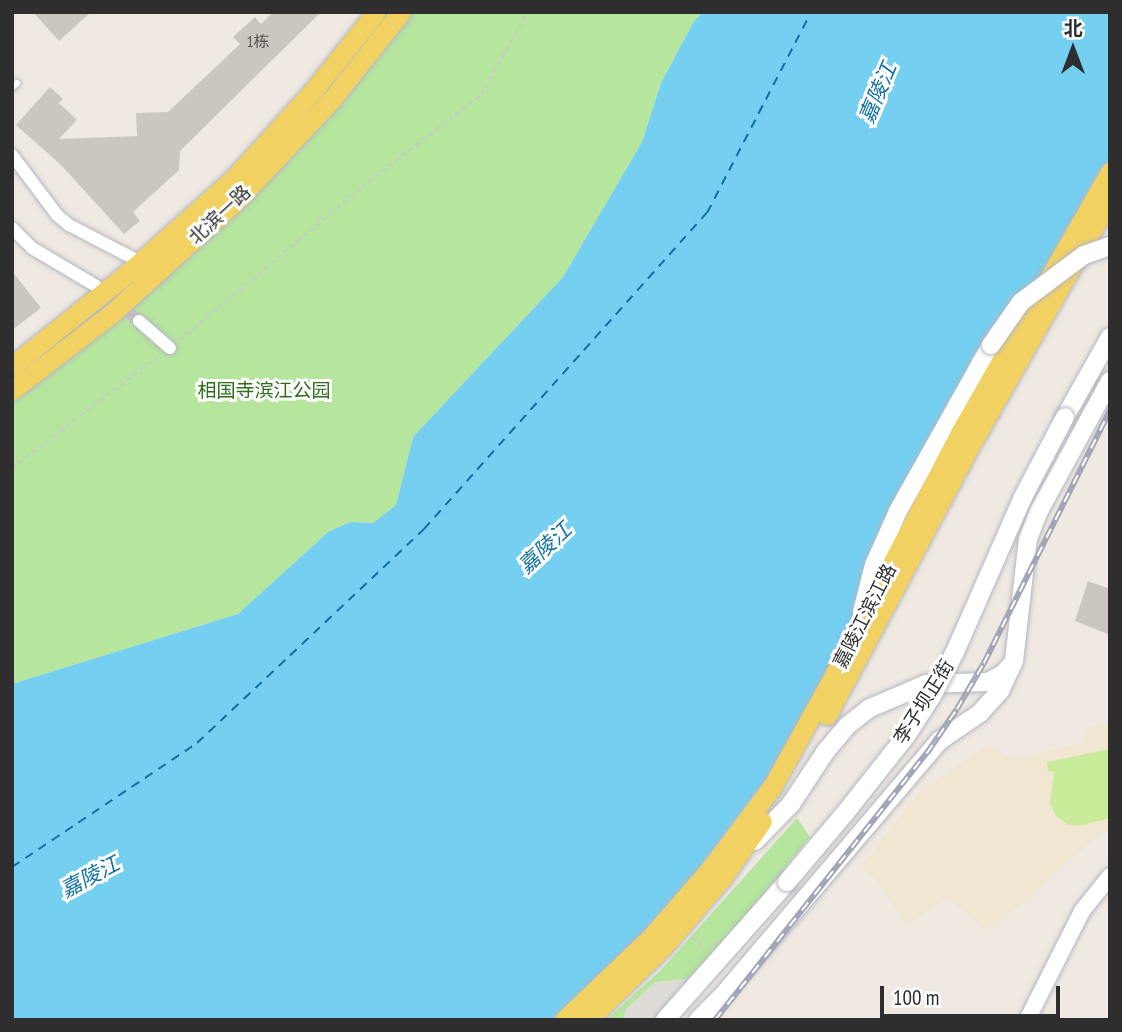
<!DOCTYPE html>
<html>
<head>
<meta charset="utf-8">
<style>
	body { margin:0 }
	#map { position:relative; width:1122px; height:1032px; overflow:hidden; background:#efe9e1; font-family:"PT Sans Narrow","Noto Sans SC",sans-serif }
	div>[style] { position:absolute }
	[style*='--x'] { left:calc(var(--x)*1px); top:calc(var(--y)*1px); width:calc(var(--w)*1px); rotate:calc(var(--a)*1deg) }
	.education>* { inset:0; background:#f0e6d1 }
	.green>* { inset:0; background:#b6e59e }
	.pitch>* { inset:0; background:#c9ec9a }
	.plaza>* { inset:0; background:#dfdcd8 }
	.water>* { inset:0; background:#75cff0 }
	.ferry>* { height:2px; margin-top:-1px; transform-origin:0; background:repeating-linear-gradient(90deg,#0d6fa3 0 9px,transparent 0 16px) }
	.building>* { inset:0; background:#cbc7bf }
	.minor-tunnel>* { height:12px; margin-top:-6px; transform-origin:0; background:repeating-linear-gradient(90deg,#c8c4bd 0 12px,transparent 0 18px) }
	.path>* { height:2px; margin-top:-1px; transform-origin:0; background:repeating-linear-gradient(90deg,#c9c9c9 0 5px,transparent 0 8.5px) }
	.roads { filter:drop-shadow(0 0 2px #b4b7c1) drop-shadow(0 0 2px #b4b7c1) }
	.service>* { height:6px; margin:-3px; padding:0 3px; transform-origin:3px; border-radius:3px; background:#fff }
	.minor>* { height:12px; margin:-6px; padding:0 6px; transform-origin:6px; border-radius:6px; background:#fff }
	.tertiary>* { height:16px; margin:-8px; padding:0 8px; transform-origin:8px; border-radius:8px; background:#fff }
	.secondary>* { height:18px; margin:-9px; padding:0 9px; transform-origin:9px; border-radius:9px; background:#fff }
	.primary>* { height:19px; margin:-9.5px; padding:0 9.5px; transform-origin:9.5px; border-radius:9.5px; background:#f2d163 }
	.rail>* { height:6px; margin-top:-3px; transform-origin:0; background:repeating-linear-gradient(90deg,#fff 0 10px,#a3a6b8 0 20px); box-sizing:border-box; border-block:2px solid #a3a6b8 }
	.bridges { filter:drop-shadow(0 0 2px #b4b7c1) drop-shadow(0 0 2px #b4b7c1) }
	.secondary-bridge>* { height:18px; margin:-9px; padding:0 9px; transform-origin:9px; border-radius:9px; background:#fff }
	span { translate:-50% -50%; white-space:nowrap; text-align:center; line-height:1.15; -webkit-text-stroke:6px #fff; paint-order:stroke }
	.number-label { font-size:16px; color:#555452 }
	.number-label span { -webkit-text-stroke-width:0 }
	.street-label { font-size:19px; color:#2e2e2e }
	.park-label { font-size:19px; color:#2c6e1b }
	.water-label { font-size:21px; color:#0d6fa3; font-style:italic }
	.frame { position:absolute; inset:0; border:14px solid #2e2e2e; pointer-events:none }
	.north { position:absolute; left:1038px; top:14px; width:70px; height:70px; -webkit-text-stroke:5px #fff; paint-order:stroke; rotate:0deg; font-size:19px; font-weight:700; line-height:28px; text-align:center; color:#2e2e2e }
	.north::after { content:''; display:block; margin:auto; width:24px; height:32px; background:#2e2e2e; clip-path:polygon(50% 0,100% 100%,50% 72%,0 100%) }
	.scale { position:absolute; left:880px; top:986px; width:180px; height:32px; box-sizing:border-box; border:4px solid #2e2e2e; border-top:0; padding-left:9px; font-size:21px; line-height:24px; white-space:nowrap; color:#2e2e2e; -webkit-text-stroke:5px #fff; paint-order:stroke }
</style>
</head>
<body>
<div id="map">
	<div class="education">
		<div style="clip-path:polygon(1110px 723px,1110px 828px,1071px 858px,1031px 897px,986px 930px,947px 897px,907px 925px,877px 880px,860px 868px,918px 793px,988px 746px,1015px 758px,1082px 743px,1089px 727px)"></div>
	</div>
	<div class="green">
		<div style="clip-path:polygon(409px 12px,703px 12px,694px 21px,661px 83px,642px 142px,563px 277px,413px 437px,396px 505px,373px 523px,350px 522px,328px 532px,238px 614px,12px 684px,12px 399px)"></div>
		<div style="clip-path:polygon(797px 818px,810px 837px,705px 966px,654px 1020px,606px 1020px,661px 970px)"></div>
	</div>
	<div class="pitch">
		<div style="clip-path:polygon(1110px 749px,1110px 818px,1077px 826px,1067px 824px,1056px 816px,1050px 804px,1054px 772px,1048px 771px,1047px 762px)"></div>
	</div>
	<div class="plaza">
		<div style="clip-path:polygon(694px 978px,654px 1020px,624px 1020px,625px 1010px,655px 982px)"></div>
	</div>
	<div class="water">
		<div style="clip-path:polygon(703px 12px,1110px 12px,1110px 209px,972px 358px,891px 612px,707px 858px,608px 996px,573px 1020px,12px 1020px,12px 684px,238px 614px,328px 532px,350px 522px,373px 523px,396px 505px,413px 437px,563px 277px,642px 142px,661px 83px,694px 21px)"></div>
	</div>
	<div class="ferry">
		<div style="--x:12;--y:867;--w:223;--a:-33.8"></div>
		<div style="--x:197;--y:743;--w:312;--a:-43.3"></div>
		<div style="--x:424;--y:529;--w:424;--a:-48.2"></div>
		<div style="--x:707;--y:213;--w:226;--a:-62.6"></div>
	</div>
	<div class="building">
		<div style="clip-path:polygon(33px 12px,91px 12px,59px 41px)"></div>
		<div style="clip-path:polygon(273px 12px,321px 12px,180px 151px,179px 170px,133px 212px,140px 221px,124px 234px,61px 165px,16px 125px,50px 87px,63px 99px,59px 103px,77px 120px,59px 139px,137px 136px,136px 113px,168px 112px,240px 44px,233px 37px,255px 17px,261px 24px)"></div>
		<div style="clip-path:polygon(12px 271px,41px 308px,12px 330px)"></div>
		<div style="clip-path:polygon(1088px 581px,1110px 589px,1110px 635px,1075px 621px)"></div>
	</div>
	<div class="minor-tunnel">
		<div style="--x:99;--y:288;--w:52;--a:39.5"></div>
	</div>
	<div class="path">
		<div style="--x:180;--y:340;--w:246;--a:-40"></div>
		<div style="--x:368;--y:182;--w:143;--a:-37.6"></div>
		<div style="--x:481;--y:95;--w:95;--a:-60.5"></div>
		<div style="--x:12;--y:468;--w:185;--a:-37.3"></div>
		<div style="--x:692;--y:937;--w:18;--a:41"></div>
	</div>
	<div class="roads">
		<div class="service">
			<div style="--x:12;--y:88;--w:7;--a:-45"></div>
		</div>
		<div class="minor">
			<div style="--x:12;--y:155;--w:75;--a:53.1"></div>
			<div style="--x:57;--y:215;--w:16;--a:40"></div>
			<div style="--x:69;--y:225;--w:80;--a:27.5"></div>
			<div style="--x:12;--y:228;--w:28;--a:45"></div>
			<div style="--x:32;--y:248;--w:74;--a:30.7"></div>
			<div style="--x:139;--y:321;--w:41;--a:41.1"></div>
		</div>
		<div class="tertiary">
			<div style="--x:1027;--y:1020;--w:122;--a:-63.2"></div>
			<div style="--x:1082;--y:911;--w:45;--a:-51.3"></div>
		</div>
		<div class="secondary">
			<div style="--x:1065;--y:417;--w:92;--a:-60.6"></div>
			<div style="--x:862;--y:612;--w:49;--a:-75.7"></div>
			<div style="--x:874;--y:565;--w:59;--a:-66"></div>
			<div style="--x:898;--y:511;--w:190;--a:-60.7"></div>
			<div style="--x:755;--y:841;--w:52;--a:-45.8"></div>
			<div style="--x:791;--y:804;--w:64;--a:-56.6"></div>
			<div style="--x:826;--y:751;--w:34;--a:-50"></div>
			<div style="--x:848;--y:725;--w:28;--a:-38"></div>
			<div style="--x:870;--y:708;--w:61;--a:-23.2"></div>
			<div style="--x:926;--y:684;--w:62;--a:-1.8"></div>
			<div style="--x:988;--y:682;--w:17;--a:-28"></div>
			<div style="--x:1003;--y:674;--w:12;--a:-48"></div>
			<div style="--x:665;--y:1020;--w:184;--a:-48.5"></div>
			<div style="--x:698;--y:1020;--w:35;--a:-45"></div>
			<div style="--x:723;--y:995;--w:333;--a:-49.6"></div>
			<div style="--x:939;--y:741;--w:50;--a:-34.3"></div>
			<div style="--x:980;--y:713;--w:30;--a:-48"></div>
			<div style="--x:1000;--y:691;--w:33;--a:-65"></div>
			<div style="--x:1014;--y:661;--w:123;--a:-83.5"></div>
			<div style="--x:1028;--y:539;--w:30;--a:-69"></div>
			<div style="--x:1039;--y:511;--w:148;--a:-61.4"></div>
		</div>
		<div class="primary">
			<div style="--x:12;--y:366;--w:150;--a:-38.8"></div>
			<div style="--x:129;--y:272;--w:138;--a:-41.8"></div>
			<div style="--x:232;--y:180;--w:119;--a:-47.7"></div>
			<div style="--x:312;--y:92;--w:102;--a:-51.3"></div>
			<div style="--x:12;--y:390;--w:125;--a:-37.5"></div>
			<div style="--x:111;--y:314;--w:174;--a:-42.2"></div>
			<div style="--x:240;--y:197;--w:134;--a:-46.8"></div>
			<div style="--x:332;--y:99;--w:111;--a:-51.6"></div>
			<div style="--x:827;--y:715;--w:313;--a:-62"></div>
			<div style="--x:974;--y:439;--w:276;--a:-60.5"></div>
			<div style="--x:564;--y:1020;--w:120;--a:-43.7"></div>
			<div style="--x:651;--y:937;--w:91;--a:-49"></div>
			<div style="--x:711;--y:868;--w:101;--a:-53"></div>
			<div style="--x:772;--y:787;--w:128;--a:-61"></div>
			<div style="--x:834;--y:675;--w:275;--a:-62.5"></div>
			<div style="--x:961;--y:431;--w:299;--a:-60.1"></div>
			<div style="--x:588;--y:1020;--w:105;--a:-44.2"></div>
			<div style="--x:663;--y:947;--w:92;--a:-49.4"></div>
			<div style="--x:723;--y:877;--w:68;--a:-55.1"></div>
		</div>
	</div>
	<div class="rail">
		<div style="--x:715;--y:1020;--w:341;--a:-51.6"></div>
		<div style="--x:927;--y:753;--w:53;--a:-55.7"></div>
		<div style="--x:957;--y:709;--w:53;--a:-59.6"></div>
		<div style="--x:984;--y:663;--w:283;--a:-63.5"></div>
	</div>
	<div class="bridges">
		<div class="secondary-bridge">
			<div style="--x:991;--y:345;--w:52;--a:-55.1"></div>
			<div style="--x:1021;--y:302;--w:79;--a:-36.7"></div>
			<div style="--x:1084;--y:255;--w:28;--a:-19"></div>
			<div style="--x:787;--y:882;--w:92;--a:-49.9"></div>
			<div style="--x:846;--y:812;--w:97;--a:-51.7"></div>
			<div style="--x:906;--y:736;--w:48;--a:-57"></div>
			<div style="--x:932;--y:696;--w:50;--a:-62.4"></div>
			<div style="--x:955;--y:652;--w:169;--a:-66.3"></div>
			<div style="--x:1023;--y:497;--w:90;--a:-62.3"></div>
		</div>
	</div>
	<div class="number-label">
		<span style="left:258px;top:41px">1栋</span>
	</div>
	<div class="street-label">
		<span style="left:220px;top:215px;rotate:-43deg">北滨一路</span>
		<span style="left:865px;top:616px;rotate:-63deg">嘉陵江滨江路</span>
		<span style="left:924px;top:702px;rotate:-58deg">李子坝正街</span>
	</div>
	<div class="park-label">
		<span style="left:264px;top:391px">相国寺滨江公园</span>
	</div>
	<div class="water-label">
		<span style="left:878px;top:93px;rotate:-67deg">嘉陵江</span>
		<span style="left:545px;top:548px;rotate:-43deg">嘉陵江</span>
		<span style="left:90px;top:877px;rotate:-28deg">嘉陵江</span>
	</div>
	<div class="frame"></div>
	<div class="north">北</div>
	<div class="scale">100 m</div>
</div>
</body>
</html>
